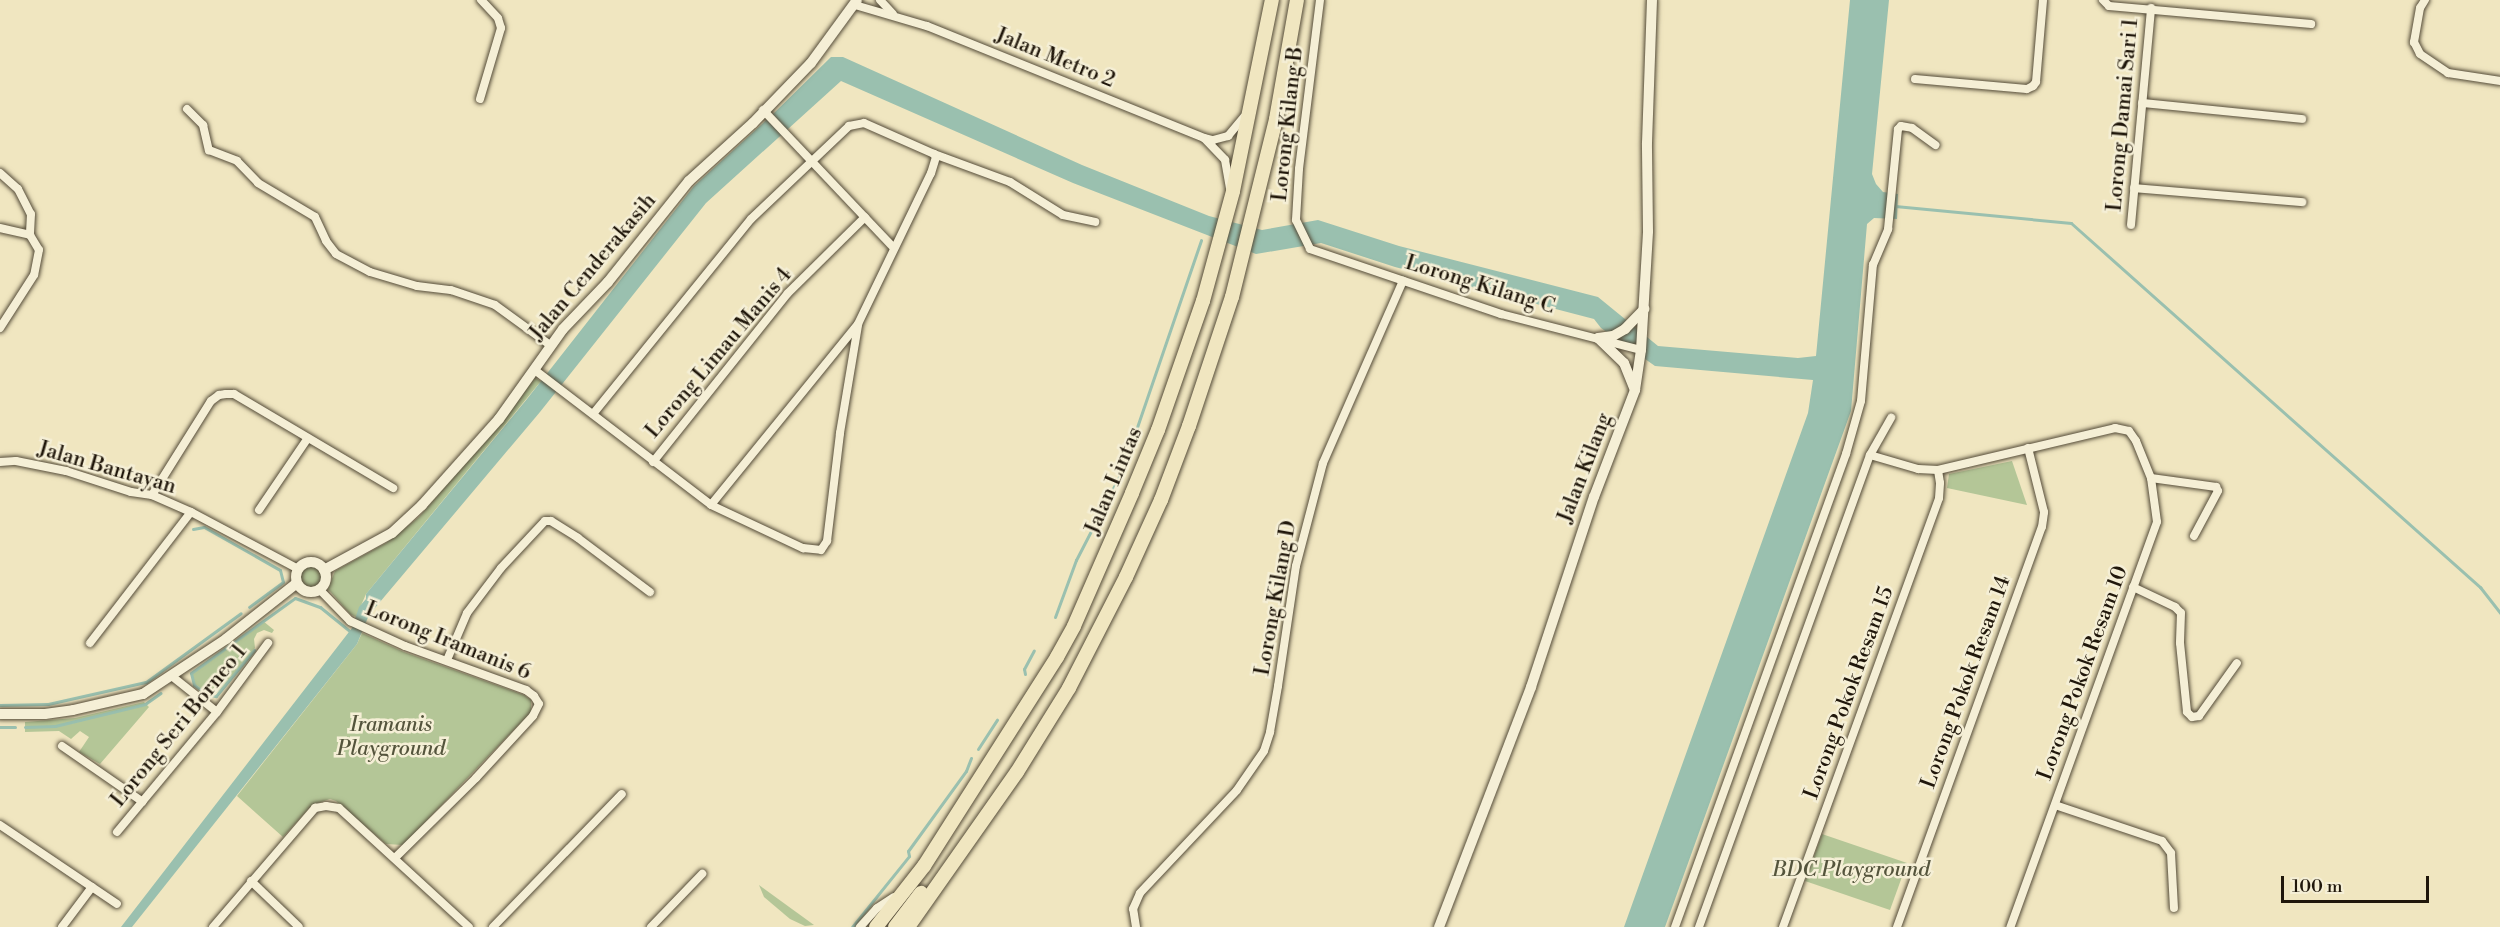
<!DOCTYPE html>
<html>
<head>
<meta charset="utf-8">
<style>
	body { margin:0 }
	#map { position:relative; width:2500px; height:927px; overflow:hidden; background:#f0e6c0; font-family:"Libre Bodoni",serif }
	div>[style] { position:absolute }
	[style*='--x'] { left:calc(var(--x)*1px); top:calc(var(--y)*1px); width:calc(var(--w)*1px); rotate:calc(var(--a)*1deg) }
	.green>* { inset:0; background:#b4c697 }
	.round { border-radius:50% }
	.water>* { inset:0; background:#9ac0af }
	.stream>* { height:3px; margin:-1.5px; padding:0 1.5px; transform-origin:1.5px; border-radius:1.5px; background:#9ac0af }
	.roads { filter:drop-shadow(0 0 2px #544b38) drop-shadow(0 0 2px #544b38) }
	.minor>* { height:8px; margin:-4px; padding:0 4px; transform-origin:4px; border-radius:4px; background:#f5efd6 }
	.tertiary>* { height:10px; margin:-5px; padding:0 5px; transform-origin:5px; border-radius:5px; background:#f5efd6 }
	.tertiary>.ring { margin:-5px; padding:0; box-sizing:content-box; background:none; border:10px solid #f5efd6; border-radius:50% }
	.trunk>* { height:14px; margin:-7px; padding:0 7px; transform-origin:7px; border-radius:7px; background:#f0e6c0 }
	span { translate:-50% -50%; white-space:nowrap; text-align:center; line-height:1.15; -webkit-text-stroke:5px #f5efd6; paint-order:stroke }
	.street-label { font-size:21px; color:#20170b }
	.park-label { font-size:21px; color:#54543c; font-style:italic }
	.scale { position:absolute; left:2281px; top:876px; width:148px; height:27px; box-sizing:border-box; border:3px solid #20170b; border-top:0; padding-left:8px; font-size:18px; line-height:21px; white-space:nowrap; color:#20170b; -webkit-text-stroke:4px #f5efd6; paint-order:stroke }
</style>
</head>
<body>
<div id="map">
	<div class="green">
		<div style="clip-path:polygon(535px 378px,541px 381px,366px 594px,356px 617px,350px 614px,328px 589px,335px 571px,386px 543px,419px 517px,495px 429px)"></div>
		<div style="clip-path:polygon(2012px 461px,2027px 505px,1947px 488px,1949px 474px)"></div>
		<div class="round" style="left:300px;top:565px;width:22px;height:22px"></div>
		<div style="clip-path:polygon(263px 621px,274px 630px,272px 633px,264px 630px,257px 633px,254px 639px,255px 648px,220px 692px,209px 694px,195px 684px,192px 673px)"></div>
		<div style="clip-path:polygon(362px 633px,404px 652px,524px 695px,531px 700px,531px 712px,403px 845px,386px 844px,336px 801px,330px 799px,312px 805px,283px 837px,237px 796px,357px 644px)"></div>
		<div style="clip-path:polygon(144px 702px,149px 707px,100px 764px,79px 752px,89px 737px,80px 731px,71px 739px,59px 731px,25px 732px,25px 722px,75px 718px)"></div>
		<div style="clip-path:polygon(1822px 834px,1907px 863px,1890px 910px,1805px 881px)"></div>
		<div style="clip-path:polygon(759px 885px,814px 925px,805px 926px,790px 919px,764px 897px)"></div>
	</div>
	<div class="water">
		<div style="clip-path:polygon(1850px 0,1889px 0,1872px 174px,1876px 184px,1883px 192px,1898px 194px,1897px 219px,1874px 218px,1867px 224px,1851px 411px,1665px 927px,1624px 927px,1808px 413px,1813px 380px,1655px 366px,1601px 328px,1594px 319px,1395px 267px,1321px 243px,1256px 254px,1073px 183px,841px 81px,706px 203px,540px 412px,369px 615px,357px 644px,132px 927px,121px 927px,352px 628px,359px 607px,366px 599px,366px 594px,527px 399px,694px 186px,774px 113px,831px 57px,843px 57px,1082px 165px,1209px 216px,1262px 230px,1318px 220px,1399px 246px,1598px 297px,1658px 346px,1798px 358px,1816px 356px)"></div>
	</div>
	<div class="stream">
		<div style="--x:1895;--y:206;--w:177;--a:5.5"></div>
		<div style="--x:2071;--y:223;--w:548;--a:41.67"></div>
		<div style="--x:2480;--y:587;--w:33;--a:52"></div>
		<div style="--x:193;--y:529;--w:11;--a:-10"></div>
		<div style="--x:204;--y:527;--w:87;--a:29.5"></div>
		<div style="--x:280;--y:570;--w:12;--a:76"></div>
		<div style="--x:283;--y:582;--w:42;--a:143.7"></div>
		<div style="--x:1055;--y:617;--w:61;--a:-69.8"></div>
		<div style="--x:1076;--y:560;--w:100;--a:-62.7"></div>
		<div style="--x:1122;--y:471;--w:244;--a:-71.1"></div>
		<div style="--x:254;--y:650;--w:60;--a:129.6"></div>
		<div style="--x:216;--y:696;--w:8;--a:-173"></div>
		<div style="--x:208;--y:695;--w:17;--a:-144"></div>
		<div style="--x:194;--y:685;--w:12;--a:-104"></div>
		<div style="--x:191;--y:673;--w:128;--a:-35.8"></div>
		<div style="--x:295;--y:598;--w:27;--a:20"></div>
		<div style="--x:320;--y:607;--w:41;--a:39.1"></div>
		<div style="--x:1025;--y:674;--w:5;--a:-101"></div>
		<div style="--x:1024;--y:669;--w:21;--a:-62"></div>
		<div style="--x:0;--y:705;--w:48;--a:-1.2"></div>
		<div style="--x:48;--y:704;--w:100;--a:-12.7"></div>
		<div style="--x:146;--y:682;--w:117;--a:-36"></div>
		<div style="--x:0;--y:727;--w:15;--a:0"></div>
		<div style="--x:25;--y:727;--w:30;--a:-2"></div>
		<div style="--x:55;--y:726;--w:93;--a:-13.7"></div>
		<div style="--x:145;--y:704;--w:19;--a:-35"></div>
		<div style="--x:978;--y:749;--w:35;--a:-57"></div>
		<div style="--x:852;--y:927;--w:91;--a:-51.2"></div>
		<div style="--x:909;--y:856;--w:5;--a:-101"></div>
		<div style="--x:908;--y:851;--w:99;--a:-54.1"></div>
		<div style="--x:966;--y:771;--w:14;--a:-69"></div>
	</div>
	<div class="roads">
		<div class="minor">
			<div style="--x:880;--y:0;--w:19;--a:47"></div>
			<div style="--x:1320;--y:0;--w:170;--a:97.1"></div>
			<div style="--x:1299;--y:169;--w:51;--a:93.4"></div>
			<div style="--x:1296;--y:220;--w:32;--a:64"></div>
			<div style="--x:1310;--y:249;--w:202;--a:18.8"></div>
			<div style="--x:1501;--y:314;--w:145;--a:14.4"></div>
			<div style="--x:2103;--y:0;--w:8;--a:45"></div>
			<div style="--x:2109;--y:6;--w:203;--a:5.1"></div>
			<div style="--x:2425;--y:0;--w:9;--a:122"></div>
			<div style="--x:2420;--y:8;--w:35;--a:100"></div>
			<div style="--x:2414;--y:42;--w:13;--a:63"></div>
			<div style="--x:2420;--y:54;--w:34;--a:34"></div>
			<div style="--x:2448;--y:73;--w:53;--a:8.7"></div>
			<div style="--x:855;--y:5;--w:75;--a:16.3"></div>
			<div style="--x:927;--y:26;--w:299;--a:22"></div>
			<div style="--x:1204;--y:138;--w:9;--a:13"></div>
			<div style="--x:1213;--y:140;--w:16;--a:-15"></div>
			<div style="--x:1228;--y:136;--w:25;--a:-50"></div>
			<div style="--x:1915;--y:79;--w:112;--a:5.1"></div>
			<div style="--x:2027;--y:89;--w:7;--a:-27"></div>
			<div style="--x:2033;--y:86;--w:5;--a:-53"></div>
			<div style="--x:2036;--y:82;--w:82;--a:-85.1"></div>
			<div style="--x:480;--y:99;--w:74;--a:-73.5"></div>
			<div style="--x:501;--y:28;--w:10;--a:-107"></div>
			<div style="--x:498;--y:18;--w:25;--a:-133"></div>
			<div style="--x:2142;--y:103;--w:161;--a:5.7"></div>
			<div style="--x:187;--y:109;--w:23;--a:45"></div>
			<div style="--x:203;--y:125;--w:26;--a:77"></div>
			<div style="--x:209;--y:150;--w:30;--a:21"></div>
			<div style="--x:237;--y:161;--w:30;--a:46"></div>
			<div style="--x:258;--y:183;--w:66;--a:30.8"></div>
			<div style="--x:315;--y:217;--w:26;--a:65"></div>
			<div style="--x:326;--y:241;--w:16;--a:52"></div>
			<div style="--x:336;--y:254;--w:38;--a:28"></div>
			<div style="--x:370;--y:272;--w:49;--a:16.6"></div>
			<div style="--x:417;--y:286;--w:34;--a:7"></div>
			<div style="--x:451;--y:290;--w:46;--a:18.8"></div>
			<div style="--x:495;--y:305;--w:68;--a:36"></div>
			<div style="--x:763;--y:110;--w:190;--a:46.5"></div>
			<div style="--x:1205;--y:139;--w:29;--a:46"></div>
			<div style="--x:1225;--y:160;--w:28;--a:80"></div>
			<div style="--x:934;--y:154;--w:81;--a:20.2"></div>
			<div style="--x:1010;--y:182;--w:62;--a:31.9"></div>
			<div style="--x:1063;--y:215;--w:33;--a:12"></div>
			<div style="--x:0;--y:173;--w:24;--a:42"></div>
			<div style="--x:18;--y:189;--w:28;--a:63"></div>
			<div style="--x:31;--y:214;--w:21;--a:93"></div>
			<div style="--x:2134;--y:188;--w:169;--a:4.8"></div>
			<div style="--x:2131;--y:225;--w:218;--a:-84.7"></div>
			<div style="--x:0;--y:228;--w:31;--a:13"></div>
			<div style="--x:30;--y:235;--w:17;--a:59"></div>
			<div style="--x:39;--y:250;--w:25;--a:101"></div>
			<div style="--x:34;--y:275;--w:63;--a:122.7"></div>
			<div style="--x:536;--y:371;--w:220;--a:37.4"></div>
			<div style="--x:711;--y:505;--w:102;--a:25.1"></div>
			<div style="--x:803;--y:548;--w:18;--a:6"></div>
			<div style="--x:821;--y:550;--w:11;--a:-56"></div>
			<div style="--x:827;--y:541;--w:109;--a:-83.1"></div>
			<div style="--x:840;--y:433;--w:109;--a:-80.5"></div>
			<div style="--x:593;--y:414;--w:251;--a:-51"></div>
			<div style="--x:751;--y:219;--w:135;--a:-43.5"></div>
			<div style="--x:849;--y:126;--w:15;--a:-11"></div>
			<div style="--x:864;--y:123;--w:77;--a:23.9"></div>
			<div style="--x:934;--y:154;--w:4;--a:56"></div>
			<div style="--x:936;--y:157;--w:17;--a:107"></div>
			<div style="--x:931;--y:173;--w:168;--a:115.8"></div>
			<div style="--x:858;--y:324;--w:233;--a:129.1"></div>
			<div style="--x:1870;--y:455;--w:43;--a:-60.4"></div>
			<div style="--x:0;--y:462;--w:16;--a:-4"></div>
			<div style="--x:16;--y:461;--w:51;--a:11.3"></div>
			<div style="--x:66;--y:471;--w:68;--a:17.9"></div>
			<div style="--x:131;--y:492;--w:21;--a:8"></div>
			<div style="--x:152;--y:495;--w:43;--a:23.6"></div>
			<div style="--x:191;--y:512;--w:121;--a:28"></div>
			<div style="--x:653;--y:462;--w:216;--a:-51.4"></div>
			<div style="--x:788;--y:293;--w:108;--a:-44.6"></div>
			<div style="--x:2151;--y:478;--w:66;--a:7.9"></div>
			<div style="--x:2216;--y:487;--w:4;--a:63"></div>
			<div style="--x:2218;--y:491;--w:51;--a:118.1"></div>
			<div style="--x:152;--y:495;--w:111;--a:-57.9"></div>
			<div style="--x:211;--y:401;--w:10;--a:-37"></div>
			<div style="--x:219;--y:395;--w:7;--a:-8"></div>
			<div style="--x:226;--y:394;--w:8;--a:0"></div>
			<div style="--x:234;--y:394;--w:185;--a:30.6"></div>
			<div style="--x:259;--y:510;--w:87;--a:-55.8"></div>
			<div style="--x:2133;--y:587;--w:47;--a:25.5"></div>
			<div style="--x:2175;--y:607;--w:8;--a:45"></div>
			<div style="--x:2181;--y:613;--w:30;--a:92"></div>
			<div style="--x:2180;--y:643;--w:69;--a:84.2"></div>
			<div style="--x:2187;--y:712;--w:7;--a:45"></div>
			<div style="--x:2192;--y:717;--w:7;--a:-8"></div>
			<div style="--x:2199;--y:716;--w:65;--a:-54.4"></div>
			<div style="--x:319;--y:589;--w:45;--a:45.9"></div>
			<div style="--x:350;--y:621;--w:60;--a:24.4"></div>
			<div style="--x:405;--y:646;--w:129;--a:20"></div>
			<div style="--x:526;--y:690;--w:10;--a:37"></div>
			<div style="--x:534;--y:696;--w:9;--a:58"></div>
			<div style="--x:539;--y:704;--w:13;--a:117"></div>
			<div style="--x:533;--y:716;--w:84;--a:132.6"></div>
			<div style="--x:476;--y:778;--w:112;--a:135.4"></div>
			<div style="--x:90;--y:643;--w:165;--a:-52.4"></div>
			<div style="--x:447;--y:660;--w:51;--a:-66.9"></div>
			<div style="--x:467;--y:613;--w:56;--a:-52.9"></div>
			<div style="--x:501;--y:568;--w:64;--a:-46.9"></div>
			<div style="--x:545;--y:521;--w:6;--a:0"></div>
			<div style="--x:551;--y:521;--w:32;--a:32"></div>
			<div style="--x:578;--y:538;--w:90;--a:36.9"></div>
			<div style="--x:173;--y:677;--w:56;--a:38.5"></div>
			<div style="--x:62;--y:746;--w:98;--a:34.7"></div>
			<div style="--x:2055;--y:805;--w:113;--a:18.6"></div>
			<div style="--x:2162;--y:841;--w:15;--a:53"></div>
			<div style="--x:2171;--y:853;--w:55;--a:86.9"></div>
			<div style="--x:0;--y:825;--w:141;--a:34"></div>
			<div style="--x:117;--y:832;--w:156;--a:-50.2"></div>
			<div style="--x:217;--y:712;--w:86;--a:-53.5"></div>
			<div style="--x:251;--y:881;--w:66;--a:43.8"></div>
			<div style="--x:62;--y:927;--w:50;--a:-53.1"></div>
			<div style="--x:213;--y:927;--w:157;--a:-49.4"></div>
			<div style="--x:315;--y:808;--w:11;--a:-10"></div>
			<div style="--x:326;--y:806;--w:13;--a:9"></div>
			<div style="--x:339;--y:808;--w:176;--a:42.5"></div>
			<div style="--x:493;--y:927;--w:185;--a:-45.9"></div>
			<div style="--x:651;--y:927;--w:74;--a:-46.1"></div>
			<div style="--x:860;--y:927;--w:25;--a:-48"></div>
			<div style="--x:877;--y:908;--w:20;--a:-33"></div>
			<div style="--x:1136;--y:927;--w:18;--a:-99"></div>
			<div style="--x:1133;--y:909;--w:17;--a:-66"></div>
			<div style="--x:1140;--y:893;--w:141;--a:-46.7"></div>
			<div style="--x:1237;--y:790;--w:47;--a:-55.3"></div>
			<div style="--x:1264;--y:751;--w:20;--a:-72"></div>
			<div style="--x:1270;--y:732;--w:47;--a:-80.1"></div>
			<div style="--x:1278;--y:686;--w:121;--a:-81.5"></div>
			<div style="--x:1296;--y:566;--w:106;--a:-75.3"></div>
			<div style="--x:1323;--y:463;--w:199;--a:-66.3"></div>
			<div style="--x:1675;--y:927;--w:503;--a:-70.12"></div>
			<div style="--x:1846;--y:454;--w:55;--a:-74.2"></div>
			<div style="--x:1861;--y:401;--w:137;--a:-85"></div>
			<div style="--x:1873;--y:265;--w:39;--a:-67"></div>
			<div style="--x:1888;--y:229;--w:100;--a:-84.3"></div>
			<div style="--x:1898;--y:129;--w:4;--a:-45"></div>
			<div style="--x:1901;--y:126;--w:11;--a:10"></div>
			<div style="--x:1912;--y:128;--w:29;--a:36"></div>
			<div style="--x:1699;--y:927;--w:502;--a:-70.09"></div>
			<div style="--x:1870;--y:455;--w:50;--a:16.3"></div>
			<div style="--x:1918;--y:469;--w:20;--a:3"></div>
			<div style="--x:1938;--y:470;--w:182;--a:-13.3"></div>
			<div style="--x:2115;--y:428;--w:14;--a:12"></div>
			<div style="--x:2129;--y:431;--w:12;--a:55"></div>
			<div style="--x:2136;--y:441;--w:40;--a:68"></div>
			<div style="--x:2151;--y:478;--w:44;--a:82.2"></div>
			<div style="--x:2157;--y:522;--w:431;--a:109.9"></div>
			<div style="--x:1783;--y:927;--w:456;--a:-70"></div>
			<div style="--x:1939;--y:498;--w:15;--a:-86"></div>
			<div style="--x:1940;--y:483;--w:13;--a:-99"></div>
			<div style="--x:1897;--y:927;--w:425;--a:-70.1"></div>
			<div style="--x:2042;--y:527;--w:15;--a:-82"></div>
			<div style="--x:2044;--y:512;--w:66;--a:-104"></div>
		</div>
		<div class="tertiary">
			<div style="--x:1598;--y:338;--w:36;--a:44"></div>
			<div style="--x:1624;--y:363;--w:29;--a:68"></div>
			<div style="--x:1598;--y:338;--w:15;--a:-8"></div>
			<div style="--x:1613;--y:336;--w:14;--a:-30"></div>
			<div style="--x:1625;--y:329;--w:28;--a:-46"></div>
			<div class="ring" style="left:296px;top:562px;width:20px;height:20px"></div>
			<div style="--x:324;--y:570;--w:77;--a:-28.6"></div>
			<div style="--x:392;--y:533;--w:41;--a:-43"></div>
			<div style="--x:422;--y:505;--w:115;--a:-48.2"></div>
			<div style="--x:499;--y:419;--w:110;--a:-54.6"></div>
			<div style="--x:563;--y:329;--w:65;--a:-46.2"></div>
			<div style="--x:608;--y:282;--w:129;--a:-51.3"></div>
			<div style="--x:689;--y:181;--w:86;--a:-42.2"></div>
			<div style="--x:753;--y:123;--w:83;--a:-46"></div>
			<div style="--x:811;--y:63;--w:78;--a:-53.9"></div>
			<div style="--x:0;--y:714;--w:45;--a:0"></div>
			<div style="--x:45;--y:714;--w:28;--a:-8"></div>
			<div style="--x:73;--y:710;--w:72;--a:-12.9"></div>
			<div style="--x:143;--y:694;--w:100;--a:-33.5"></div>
			<div style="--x:226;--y:639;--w:90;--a:-38.3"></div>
			<div style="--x:1439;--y:927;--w:257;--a:-69"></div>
			<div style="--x:1531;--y:687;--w:200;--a:-71.7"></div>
			<div style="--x:1594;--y:497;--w:115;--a:-69"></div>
			<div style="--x:1635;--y:390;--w:40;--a:-81.5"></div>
			<div style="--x:1641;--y:350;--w:119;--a:-86.6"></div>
			<div style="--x:1648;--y:231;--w:88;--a:-90.7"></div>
			<div style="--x:1647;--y:143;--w:143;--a:-88"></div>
		</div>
		<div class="trunk">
			<div style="--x:876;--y:927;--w:78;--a:-51.8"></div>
			<div style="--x:924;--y:866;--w:248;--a:-57.5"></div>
			<div style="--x:1057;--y:657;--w:35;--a:-61"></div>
			<div style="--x:1074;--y:626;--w:145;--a:-66.4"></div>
			<div style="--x:1132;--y:493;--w:68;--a:-67.6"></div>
			<div style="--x:1158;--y:430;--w:137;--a:-70.8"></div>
			<div style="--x:1203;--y:301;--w:114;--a:-74.7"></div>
			<div style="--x:1233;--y:191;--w:195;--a:-78.5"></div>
			<div style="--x:895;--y:927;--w:43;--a:-52.6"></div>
			<div style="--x:908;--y:927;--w:189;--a:-54.9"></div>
			<div style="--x:1017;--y:772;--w:99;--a:-58.2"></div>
			<div style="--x:1069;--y:688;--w:125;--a:-62.8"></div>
			<div style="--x:1126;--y:577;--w:85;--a:-65.6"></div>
			<div style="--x:1161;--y:500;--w:79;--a:-69.3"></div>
			<div style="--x:1189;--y:426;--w:136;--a:-71.6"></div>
			<div style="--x:1232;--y:297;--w:183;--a:-76.1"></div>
			<div style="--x:1276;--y:119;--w:121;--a:-80"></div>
		</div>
	</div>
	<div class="street-label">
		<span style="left:1055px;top:58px;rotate:22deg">Jalan Metro 2</span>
		<span style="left:2123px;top:115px;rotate:-85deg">Lorong Damai Sari 1</span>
		<span style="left:1288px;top:124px;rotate:-84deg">Lorong Kilang B</span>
		<span style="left:593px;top:267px;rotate:-50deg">Jalan Cenderakasih</span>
		<span style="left:1480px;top:285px;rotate:17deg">Lorong Kilang C</span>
		<span style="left:719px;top:353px;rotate:-50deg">Lorong Limau Manis 4</span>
		<span style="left:107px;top:468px;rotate:16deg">Jalan Bantayan</span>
		<span style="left:1585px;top:468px;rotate:-69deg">Jalan Kilang</span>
		<span style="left:1114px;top:481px;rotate:-67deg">Jalan Lintas</span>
		<span style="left:1276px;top:598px;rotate:-80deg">Lorong Kilang D</span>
		<span style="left:448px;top:641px;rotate:22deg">Lorong Iramanis 6</span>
		<span style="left:2083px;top:673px;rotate:-70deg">Lorong Pokok Resam 10</span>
		<span style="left:1966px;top:682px;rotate:-70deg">Lorong Pokok Resam 14</span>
		<span style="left:1849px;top:693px;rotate:-70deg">Lorong Pokok Resam 15</span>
		<span style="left:179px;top:726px;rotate:-51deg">Lorong Seri Borneo 1</span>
	</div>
	<div class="park-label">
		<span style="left:391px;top:737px">Iramanis<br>Playground</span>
		<span style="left:1851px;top:870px">BDC Playground</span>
	</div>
	<div class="scale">100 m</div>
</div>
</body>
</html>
